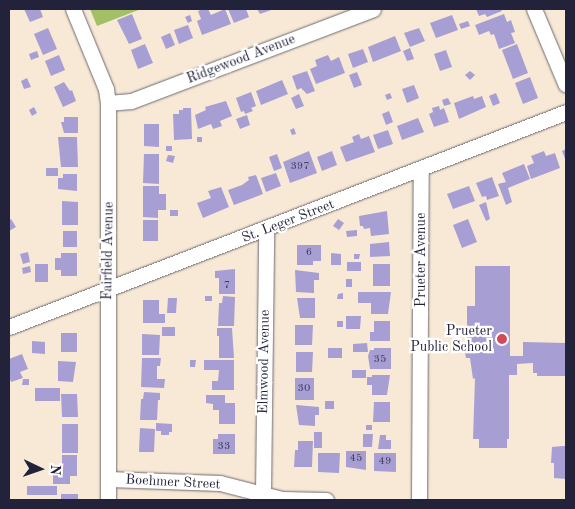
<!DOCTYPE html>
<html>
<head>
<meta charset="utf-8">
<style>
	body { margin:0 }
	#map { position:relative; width:575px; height:509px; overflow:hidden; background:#f7e9d5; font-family:"Old Standard TT",serif }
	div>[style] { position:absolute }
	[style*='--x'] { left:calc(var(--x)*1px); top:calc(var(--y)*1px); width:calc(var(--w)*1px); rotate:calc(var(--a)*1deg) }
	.green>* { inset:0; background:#a3c067 }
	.building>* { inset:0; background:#a79fd3 }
	.roads { filter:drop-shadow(0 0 1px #6d6871) drop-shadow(0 0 1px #6d6871) }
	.minor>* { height:15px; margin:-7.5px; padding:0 7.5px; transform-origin:7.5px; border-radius:7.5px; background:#fff }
	.dots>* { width:14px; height:14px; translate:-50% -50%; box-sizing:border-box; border:2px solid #fff; border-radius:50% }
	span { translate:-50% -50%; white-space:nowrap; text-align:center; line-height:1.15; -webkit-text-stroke:4.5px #fff; paint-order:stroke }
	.number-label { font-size:11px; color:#434161 }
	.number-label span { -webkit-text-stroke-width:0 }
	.street-label { font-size:14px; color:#22223b }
	.poi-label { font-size:14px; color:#22223b }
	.right { translate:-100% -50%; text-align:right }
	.frame { position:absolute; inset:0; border:10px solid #22223b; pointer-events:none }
	.north { position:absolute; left:15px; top:444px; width:50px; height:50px; -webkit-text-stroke:4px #fff; paint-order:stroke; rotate:93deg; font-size:14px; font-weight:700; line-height:20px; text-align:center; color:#22223b }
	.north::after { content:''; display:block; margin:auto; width:18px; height:22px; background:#22223b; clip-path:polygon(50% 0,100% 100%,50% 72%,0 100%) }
</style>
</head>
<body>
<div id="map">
	<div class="green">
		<div style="clip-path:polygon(90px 9px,141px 9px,97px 26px)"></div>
	</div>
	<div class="building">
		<div style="clip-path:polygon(24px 9px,40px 9px,43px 17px,30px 22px)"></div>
		<div style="clip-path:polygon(204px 9px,208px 9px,211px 15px,225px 9px,231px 24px,202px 35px,197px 21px,201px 19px,198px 11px)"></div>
		<div style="clip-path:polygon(228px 9px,246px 9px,249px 17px,234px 23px)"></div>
		<div style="clip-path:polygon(257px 9px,274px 9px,260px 14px)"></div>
		<div style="clip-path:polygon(476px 9px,500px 9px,502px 11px,487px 17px,485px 14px,479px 16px)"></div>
		<div style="clip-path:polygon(132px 14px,142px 39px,129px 44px,117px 20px)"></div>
		<div style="clip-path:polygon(504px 14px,507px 22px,511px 20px,515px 32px,511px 33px,515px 43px,499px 49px,494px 34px,491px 35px,489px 31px,479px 35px,475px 25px)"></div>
		<div style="clip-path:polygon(190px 15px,192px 21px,188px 23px,185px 17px)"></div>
		<div style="clip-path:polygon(452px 15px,458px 30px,436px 38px,430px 23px)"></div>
		<div style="clip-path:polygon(468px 21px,470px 26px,461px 29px,459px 24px)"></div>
		<div style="clip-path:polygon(188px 25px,193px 38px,179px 44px,174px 30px)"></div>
		<div style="clip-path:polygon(48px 28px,57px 49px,43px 55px,34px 34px)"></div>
		<div style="clip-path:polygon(419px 28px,425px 41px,410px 47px,404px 33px)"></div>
		<div style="clip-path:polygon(170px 33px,175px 45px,166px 49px,161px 37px)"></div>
		<div style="clip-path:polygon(395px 36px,401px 51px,373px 62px,368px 47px)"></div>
		<div style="clip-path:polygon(145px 44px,153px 63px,138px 69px,131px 50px)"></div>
		<div style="clip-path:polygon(517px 44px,528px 73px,513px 79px,502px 50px)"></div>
		<div style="clip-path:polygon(410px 48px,414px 59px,407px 61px,403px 51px)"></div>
		<div style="clip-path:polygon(363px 49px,368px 62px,353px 68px,348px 54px)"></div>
		<div style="clip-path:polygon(446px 50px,452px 67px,440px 71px,434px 54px)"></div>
		<div style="clip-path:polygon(37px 51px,39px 57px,31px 60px,29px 54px)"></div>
		<div style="clip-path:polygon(59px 55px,65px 70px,51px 76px,45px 61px)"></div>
		<div style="clip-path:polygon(328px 55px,331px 61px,339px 57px,345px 73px,316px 84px,310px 69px,317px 66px,315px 60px)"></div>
		<div style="clip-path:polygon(307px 71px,315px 91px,307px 94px,301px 88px,297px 90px,292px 76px)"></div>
		<div style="clip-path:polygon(470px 71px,475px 75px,470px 80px,465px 75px)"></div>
		<div style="clip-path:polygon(357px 72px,362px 85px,354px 88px,349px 75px)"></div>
		<div style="clip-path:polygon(530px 77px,538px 98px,523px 104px,515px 83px)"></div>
		<div style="clip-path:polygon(27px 78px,31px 87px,24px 89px,21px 81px)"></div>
		<div style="clip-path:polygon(282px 80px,288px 94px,261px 105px,256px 91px)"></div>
		<div style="clip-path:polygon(64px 82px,70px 91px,72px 90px,76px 101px,63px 107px,54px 87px)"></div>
		<div style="clip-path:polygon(414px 85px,419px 98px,407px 103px,402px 89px)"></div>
		<div style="clip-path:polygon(251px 92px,256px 106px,251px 108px,253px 111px,245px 114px,244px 111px,241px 112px,236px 98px)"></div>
		<div style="clip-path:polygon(390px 93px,392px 98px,387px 100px,385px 95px)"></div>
		<div style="clip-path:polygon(496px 93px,500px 103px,493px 106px,489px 96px)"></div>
		<div style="clip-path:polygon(299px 94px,304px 106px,296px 109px,291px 98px)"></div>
		<div style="clip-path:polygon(473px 96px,474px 99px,482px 96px,486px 107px,459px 119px,454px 103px)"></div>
		<div style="clip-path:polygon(448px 98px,451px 104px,444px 106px,442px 100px)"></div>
		<div style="clip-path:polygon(226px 101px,232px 116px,220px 121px,222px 126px,213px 129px,211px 124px,198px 129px,195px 115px,206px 110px,205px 107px)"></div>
		<div style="clip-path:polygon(439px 106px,440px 110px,444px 108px,449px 122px,434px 127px,429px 114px,433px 112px,432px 108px)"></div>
		<div style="clip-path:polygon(34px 107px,37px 113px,32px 116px,29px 110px)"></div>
		<div style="clip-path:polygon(183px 108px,191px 108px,192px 139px,174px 140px,173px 114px,179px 114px,179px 110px,183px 110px)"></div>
		<div style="clip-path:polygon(389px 111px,393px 122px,386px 125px,382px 114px)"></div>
		<div style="clip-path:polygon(247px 115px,250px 125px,240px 129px,236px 119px)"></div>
		<div style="clip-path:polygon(64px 117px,78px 117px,78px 133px,64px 133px,61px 122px,64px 122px)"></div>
		<div style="clip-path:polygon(418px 118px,424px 132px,402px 140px,397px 126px)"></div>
		<div style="clip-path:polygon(144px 124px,159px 124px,159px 147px,144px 146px)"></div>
		<div style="clip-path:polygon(294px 128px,296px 134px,292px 135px,290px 130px)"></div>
		<div style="clip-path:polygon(388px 130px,393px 144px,378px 149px,373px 135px)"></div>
		<div style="clip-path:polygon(359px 134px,361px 139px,369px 136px,375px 152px,346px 162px,340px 147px,354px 142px,352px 137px)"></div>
		<div style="clip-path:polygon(58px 137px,77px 137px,78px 167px,61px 167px)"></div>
		<div style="clip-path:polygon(197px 137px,202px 137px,202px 142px,197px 142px)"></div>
		<div style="clip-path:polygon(166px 146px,172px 146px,172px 151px,166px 151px)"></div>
		<div style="clip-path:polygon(566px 149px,566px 161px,562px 151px)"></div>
		<div style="clip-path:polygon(309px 151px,317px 173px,290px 183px,283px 162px)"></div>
		<div style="clip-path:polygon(332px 151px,337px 165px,322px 171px,317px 157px)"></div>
		<div style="clip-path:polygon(544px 151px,546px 156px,555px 153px,560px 168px,531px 179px,527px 166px,534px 163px,531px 156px)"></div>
		<div style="clip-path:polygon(144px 154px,159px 154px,159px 184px,143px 183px)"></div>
		<div style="clip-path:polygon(277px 154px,282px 168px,274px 171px,269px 157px)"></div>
		<div style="clip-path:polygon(168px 155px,175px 156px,173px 163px,166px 161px)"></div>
		<div style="clip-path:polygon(524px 164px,530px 179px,508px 188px,512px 202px,506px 205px,498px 184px,506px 182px,502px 173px)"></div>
		<div style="clip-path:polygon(46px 168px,58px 168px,58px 176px,46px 176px)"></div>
		<div style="clip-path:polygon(276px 173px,281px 186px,266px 192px,261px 178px)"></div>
		<div style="clip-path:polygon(63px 174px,77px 174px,77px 191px,58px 189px,58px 178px,63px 178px)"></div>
		<div style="clip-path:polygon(256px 175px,263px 194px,234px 205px,228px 190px,242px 185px,249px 180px,248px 177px)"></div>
		<div style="clip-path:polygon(492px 177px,499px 196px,487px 200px,486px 196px,482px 197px,476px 183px)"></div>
		<div style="clip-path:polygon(143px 186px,159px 186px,159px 194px,166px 194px,166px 210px,158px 210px,158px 218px,143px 217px)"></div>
		<div style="clip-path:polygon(469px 186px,475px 201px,453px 209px,447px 194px)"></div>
		<div style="clip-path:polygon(221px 187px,229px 207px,203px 218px,197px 203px,211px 198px,208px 191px)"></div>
		<div style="clip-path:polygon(62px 201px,78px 202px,78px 225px,62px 225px)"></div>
		<div style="clip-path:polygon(486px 202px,490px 219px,486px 221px,479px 205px)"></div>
		<div style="clip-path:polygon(170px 210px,178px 210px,178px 216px,170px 216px)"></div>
		<div style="clip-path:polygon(387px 211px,389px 234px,371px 236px,370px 228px,364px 229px,363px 226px,360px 226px,359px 216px)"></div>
		<div style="clip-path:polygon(11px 219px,16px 227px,9px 231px,9px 220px)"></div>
		<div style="clip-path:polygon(338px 219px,344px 223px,339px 230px,333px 226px)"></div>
		<div style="clip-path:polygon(468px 219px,477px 242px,462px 248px,453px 225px)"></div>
		<div style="clip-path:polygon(143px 220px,158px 220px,158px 241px,143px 241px)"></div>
		<div style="clip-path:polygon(357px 230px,357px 236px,347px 237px,346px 231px)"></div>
		<div style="clip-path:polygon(63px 231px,77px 231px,77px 247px,63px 247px)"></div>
		<div style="clip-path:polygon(389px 242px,390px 256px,370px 257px,370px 244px)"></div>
		<div style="clip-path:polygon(297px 245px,321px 245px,321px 261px,313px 261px,313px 265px,297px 265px)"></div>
		<div style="clip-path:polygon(28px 252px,30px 262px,23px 264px,20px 254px)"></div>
		<div style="clip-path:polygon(61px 253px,77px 253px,77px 276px,61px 276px,61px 270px,55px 270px,55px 258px,61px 258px)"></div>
		<div style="clip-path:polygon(331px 253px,341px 254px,341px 265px,331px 265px)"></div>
		<div style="clip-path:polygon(354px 254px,360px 254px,359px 259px,354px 259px)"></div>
		<div style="clip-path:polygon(347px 262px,361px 262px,361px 271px,347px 271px)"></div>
		<div style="clip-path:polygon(35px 264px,48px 264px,48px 282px,35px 282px)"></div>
		<div style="clip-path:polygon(373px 264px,390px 264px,390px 286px,373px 286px)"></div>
		<div style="clip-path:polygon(30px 266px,31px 272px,23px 274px,22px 268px)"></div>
		<div style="clip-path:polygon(475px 266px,510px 266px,510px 356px,523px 356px,523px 342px,566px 343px,566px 376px,537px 376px,537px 373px,533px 373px,533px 363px,517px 364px,517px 375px,509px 375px,509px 439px,507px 439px,507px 448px,479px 448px,479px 439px,473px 439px,475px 378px,473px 379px,470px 358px,466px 358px,464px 347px,467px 347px,467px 306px,475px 306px)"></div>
		<div style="clip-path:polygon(235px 269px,235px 294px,219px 294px,219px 278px,215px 278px,215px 271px)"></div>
		<div style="clip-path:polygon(295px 270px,319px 273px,319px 280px,314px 280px,314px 293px,296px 292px)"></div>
		<div style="clip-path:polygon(346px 279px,352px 279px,352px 287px,346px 287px)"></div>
		<div style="clip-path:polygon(358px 292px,391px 292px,388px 314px,371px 314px,371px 303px,358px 303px)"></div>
		<div style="clip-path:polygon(343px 293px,343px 299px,337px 299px,338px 294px)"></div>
		<div style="clip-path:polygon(205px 296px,212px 296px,212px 301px,205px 301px)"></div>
		<div style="clip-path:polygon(223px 296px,235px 297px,234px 326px,218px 326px,219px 303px,222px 303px)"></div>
		<div style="clip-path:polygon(168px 298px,177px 298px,176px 313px,167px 313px)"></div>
		<div style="clip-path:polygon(297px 298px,315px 298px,315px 318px,300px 318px)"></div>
		<div style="clip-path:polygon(143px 300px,159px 300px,159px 314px,165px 314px,165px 323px,143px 323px)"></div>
		<div style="clip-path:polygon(346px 316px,361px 316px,360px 329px,346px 329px)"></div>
		<div style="clip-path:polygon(337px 321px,343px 321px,343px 327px,337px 327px)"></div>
		<div style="clip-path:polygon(374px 321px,390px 321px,390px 341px,370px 341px,370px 332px,374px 332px)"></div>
		<div style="clip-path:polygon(295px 325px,313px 325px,312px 345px,295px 345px)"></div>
		<div style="clip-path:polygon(162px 327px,175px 327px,175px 336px,162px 336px)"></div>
		<div style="clip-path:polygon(217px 328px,232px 328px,234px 358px,219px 358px,219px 336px,217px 336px)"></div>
		<div style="clip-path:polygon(61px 333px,77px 333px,77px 352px,61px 352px)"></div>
		<div style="clip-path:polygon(142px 334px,160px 335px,159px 355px,142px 355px)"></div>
		<div style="clip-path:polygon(32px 341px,45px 342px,45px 354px,32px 353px)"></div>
		<div style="clip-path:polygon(367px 343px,368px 352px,353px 352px,353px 344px)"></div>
		<div style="clip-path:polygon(328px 348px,342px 348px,342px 358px,328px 358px)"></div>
		<div style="clip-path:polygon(374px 348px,391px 348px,391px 369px,370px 369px,368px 356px,370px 350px,374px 350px)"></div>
		<div style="clip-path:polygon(296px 352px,313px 352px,312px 372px,296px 372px)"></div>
		<div style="clip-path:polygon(22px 354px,28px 369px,20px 372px,23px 378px,11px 382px,9px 376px,9px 359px)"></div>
		<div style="clip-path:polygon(142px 358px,161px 358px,160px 366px,157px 366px,157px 379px,165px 379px,164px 388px,141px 387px)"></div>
		<div style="clip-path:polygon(190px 360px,196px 360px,195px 367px,190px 367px)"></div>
		<div style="clip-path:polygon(204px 360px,234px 360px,234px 390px,212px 390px,212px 381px,218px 381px,219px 370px,204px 370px)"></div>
		<div style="clip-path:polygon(58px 361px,76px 362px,73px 382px,58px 381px)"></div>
		<div style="clip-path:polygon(352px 370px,366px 370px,366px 378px,352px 378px)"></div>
		<div style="clip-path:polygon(372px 375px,390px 375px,387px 395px,372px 395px,372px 385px,367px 385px,367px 377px,372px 377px)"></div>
		<div style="clip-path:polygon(295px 378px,314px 378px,314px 400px,295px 400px)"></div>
		<div style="clip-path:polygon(23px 379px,29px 379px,29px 385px,22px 385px)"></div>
		<div style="clip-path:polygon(35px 388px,60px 388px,60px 401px,35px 401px)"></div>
		<div style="clip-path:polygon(144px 392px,160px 393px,160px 400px,158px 400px,157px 420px,140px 420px,141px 399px,143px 399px)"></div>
		<div style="clip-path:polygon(61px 394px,77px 394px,78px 417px,62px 417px)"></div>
		<div style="clip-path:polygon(206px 395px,225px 395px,225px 403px,235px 403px,235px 424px,219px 424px,219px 410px,213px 410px,213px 404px,206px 403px)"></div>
		<div style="clip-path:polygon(325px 401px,334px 401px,334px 409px,325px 409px)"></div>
		<div style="clip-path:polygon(374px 402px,390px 402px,390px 422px,373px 422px)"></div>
		<div style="clip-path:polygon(296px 405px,319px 407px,319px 415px,315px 415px,315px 426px,299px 425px)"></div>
		<div style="clip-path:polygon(156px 423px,172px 424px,172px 432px,169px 432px,169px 435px,161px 435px,161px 431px,156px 431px)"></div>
		<div style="clip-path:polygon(62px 424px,78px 424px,78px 453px,62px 453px)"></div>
		<div style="clip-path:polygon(366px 425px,372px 425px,372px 430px,366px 430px)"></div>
		<div style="clip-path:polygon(140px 428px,155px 429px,154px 452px,139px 452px)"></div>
		<div style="clip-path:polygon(314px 432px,322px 432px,322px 448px,314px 448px)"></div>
		<div style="clip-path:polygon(218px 434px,235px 434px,235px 454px,213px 454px,213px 439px,218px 439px)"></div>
		<div style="clip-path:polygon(363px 434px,373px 434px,372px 447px,363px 447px)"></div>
		<div style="clip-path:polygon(380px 435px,386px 435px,386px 440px,391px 440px,391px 449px,378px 449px)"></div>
		<div style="clip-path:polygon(298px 441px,313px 441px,312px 467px,294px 467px,295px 450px,298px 450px)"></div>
		<div style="clip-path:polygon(563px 446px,566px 446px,566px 479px,554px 478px,554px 463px,551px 463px,552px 447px)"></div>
		<div style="clip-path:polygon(346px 451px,366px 451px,366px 470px,346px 467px)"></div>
		<div style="clip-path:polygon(318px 453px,340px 453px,339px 473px,318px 472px)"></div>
		<div style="clip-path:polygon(374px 453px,396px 453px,396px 472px,374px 471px)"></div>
		<div style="clip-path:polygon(62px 455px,77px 455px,77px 476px,70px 476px,70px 484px,53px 484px,53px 466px,62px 466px)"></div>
		<div style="clip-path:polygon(27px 486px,57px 486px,57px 495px,27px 495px)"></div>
		<div style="clip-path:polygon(61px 494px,78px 494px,78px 500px,61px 500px)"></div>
	</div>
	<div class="roads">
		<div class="minor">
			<div style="--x:73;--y:9;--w:87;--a:67.6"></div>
			<div style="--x:106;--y:89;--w:14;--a:82"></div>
			<div style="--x:108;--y:103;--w:397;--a:90"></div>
			<div style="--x:534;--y:9;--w:82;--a:67.2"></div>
			<div style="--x:108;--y:103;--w:23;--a:-5"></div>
			<div style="--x:131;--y:101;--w:259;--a:-20.8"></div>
			<div style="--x:9;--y:327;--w:597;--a:-21.11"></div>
			<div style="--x:108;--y:479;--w:112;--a:2"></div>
			<div style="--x:220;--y:483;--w:64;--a:14.5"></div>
			<div style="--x:282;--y:499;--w:44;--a:1.3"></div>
			<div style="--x:263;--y:494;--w:264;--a:-89.3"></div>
			<div style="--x:419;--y:500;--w:331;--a:-89.7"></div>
		</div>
	</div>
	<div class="dots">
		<div style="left:502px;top:339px;background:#d1495b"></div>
	</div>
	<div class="number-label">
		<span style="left:300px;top:167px">397</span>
		<span style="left:309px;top:253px">6</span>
		<span style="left:227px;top:286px">7</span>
		<span style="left:380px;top:360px">35</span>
		<span style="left:304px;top:389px">30</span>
		<span style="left:224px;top:447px">33</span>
		<span style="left:356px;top:459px">45</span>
		<span style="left:385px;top:462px">49</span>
	</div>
	<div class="street-label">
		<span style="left:241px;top:59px;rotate:-21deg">Ridgewood Avenue</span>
		<span style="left:288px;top:221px;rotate:-21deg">St. Leger Street</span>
		<span style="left:108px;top:251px;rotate:-89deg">Fairfield Avenue</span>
		<span style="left:421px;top:260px;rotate:-90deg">Prueter Avenue</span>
		<span style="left:264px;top:362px;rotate:-89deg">Elmwood Avenue</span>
		<span style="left:173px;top:482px;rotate:3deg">Boehmer Street</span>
	</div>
	<div class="poi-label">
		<span class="right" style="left:492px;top:339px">Prueter<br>Public School</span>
	</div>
	<div class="frame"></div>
	<div class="north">N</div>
</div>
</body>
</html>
